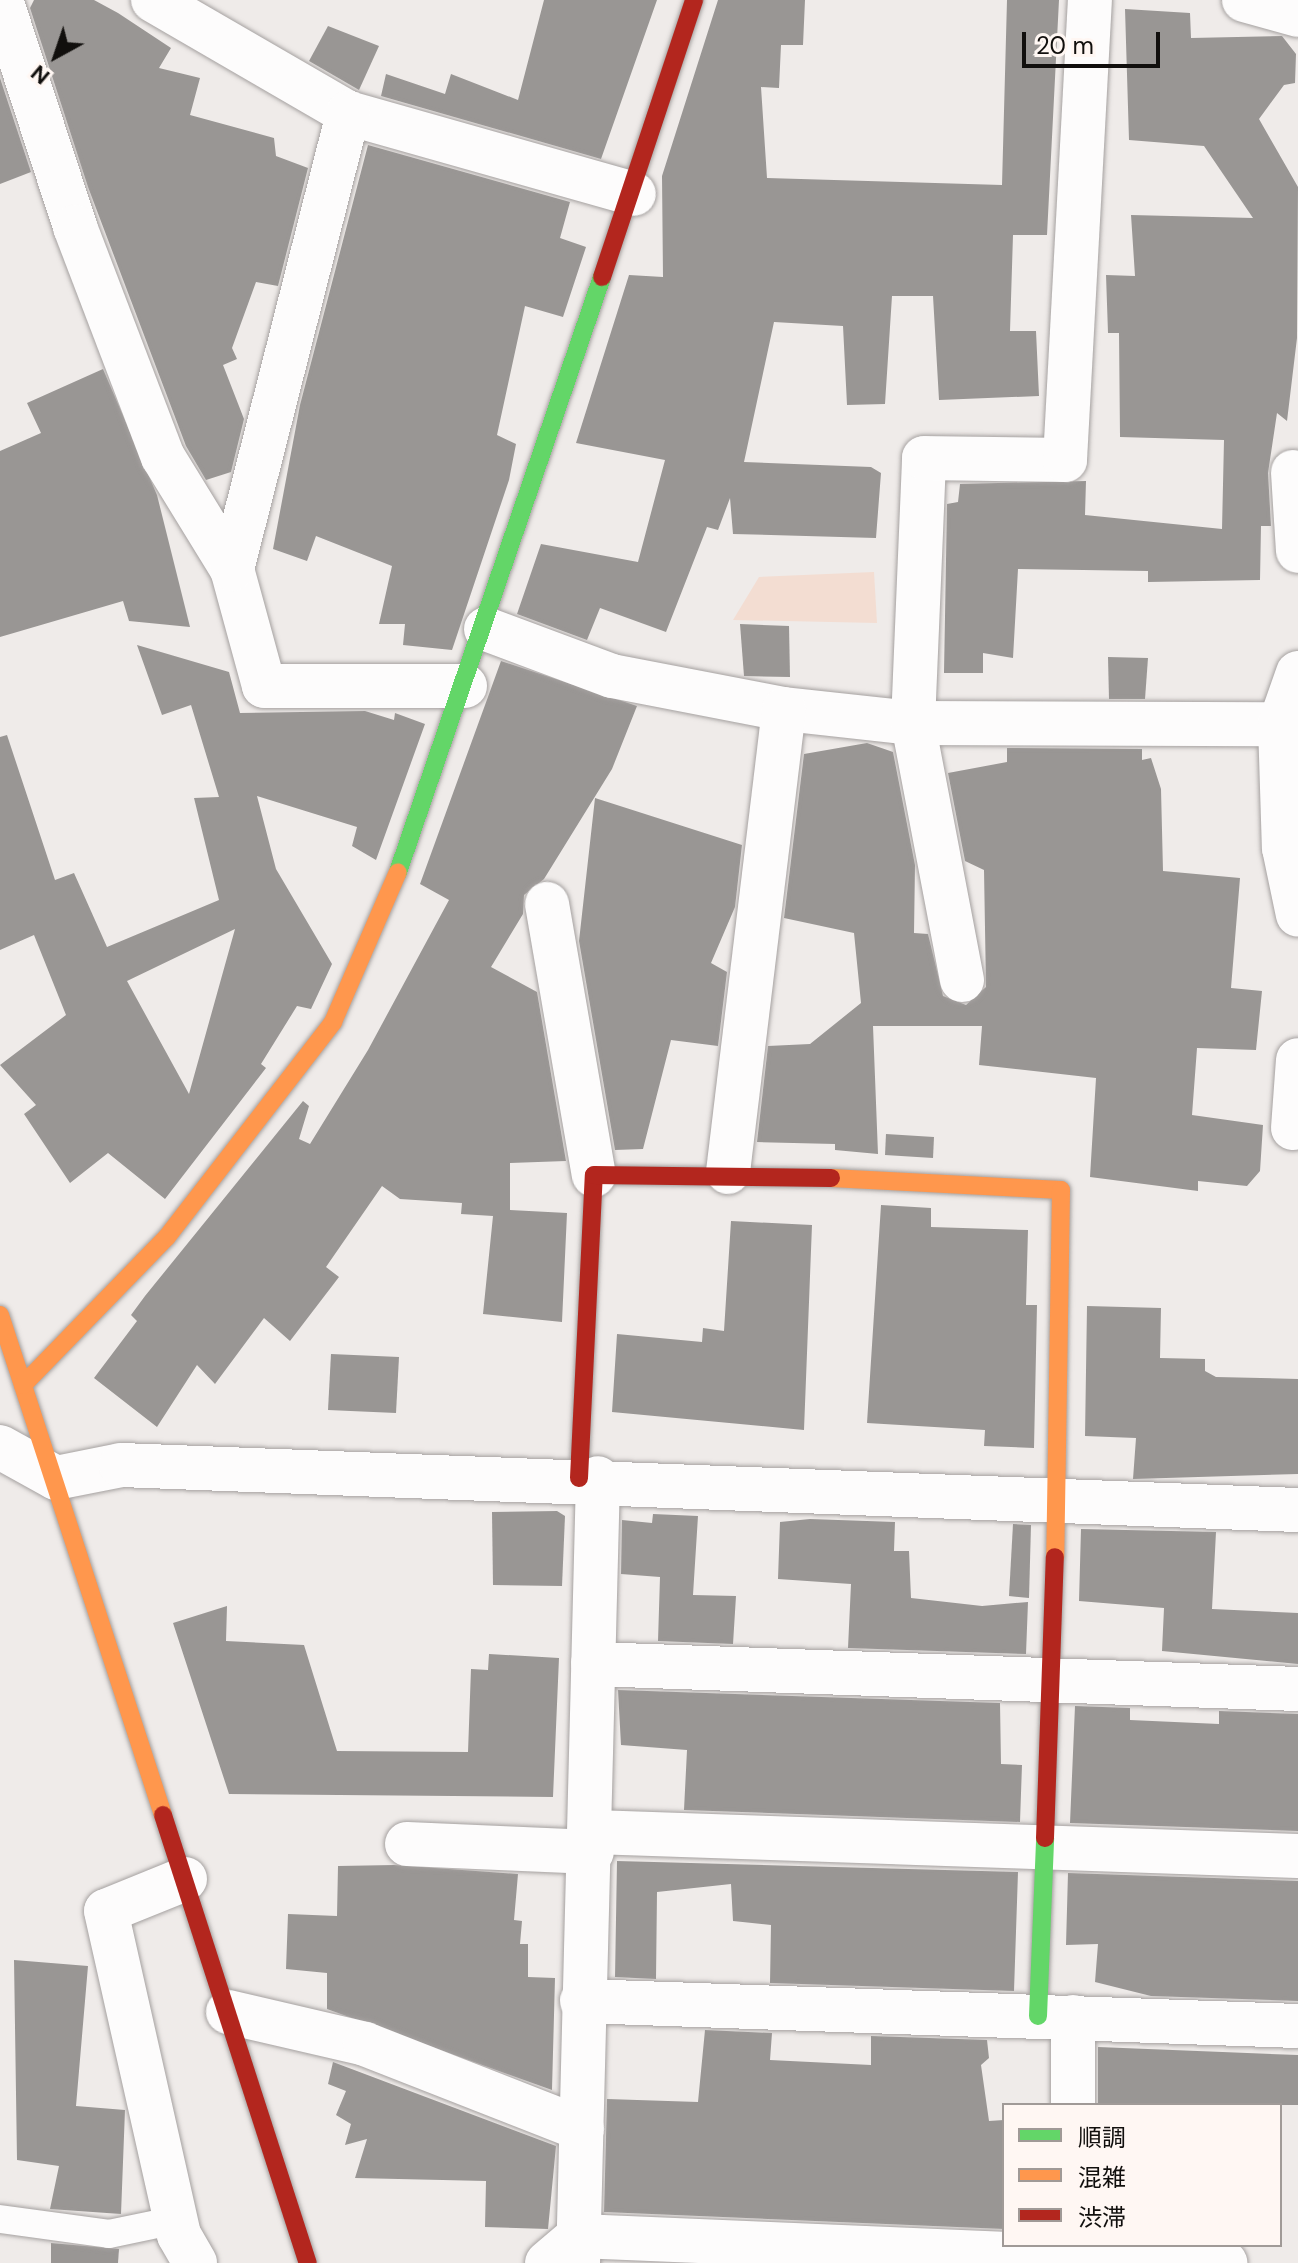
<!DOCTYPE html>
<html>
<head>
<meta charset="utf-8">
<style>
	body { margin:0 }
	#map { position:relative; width:1298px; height:2263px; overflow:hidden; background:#efebe9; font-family:"DM Sans","Noto Sans JP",sans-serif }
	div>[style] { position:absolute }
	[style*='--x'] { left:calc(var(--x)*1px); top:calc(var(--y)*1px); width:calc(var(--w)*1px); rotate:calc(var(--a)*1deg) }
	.green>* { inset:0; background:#f3ddd2 }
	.building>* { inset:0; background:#999694 }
	.roads { filter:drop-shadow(0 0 2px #a5a1a0) drop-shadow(0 0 2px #a5a1a0) }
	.lane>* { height:28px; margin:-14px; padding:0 14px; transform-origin:14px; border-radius:14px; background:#fdfcfc }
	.street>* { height:44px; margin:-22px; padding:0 22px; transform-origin:22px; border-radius:22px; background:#fdfcfc }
	.fast>* { height:18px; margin:-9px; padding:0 9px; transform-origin:9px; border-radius:9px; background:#63d668 }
	.slow>* { height:18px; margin:-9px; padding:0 9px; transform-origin:9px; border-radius:9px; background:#ff974d }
	.jam>* { height:18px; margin:-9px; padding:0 9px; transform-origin:9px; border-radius:9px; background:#b3261e }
	span { translate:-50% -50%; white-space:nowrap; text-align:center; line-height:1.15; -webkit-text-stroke:8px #fff7f3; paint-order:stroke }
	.legend { position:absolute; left:1002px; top:2103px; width:280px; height:144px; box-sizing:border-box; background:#fff7f3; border:2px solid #a09a97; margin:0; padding:10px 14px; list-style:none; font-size:24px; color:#110f0d }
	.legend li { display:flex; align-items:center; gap:16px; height:40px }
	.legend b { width:40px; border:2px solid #a09a97 }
	.north { position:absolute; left:16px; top:16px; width:80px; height:80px; -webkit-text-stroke:6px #fff7f3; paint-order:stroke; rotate:220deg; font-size:22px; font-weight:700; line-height:32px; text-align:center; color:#110f0d }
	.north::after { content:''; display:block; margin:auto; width:28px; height:36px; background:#110f0d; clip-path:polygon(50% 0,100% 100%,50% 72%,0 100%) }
	.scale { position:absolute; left:1022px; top:32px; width:138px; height:36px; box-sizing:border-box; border:4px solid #110f0d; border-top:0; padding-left:10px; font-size:24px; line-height:28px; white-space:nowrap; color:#110f0d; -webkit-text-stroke:6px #fff7f3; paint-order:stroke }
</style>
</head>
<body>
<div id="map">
	<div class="green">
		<div style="clip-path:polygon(874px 572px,877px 623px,733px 620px,759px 577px)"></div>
	</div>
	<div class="building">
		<div style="clip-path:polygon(34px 0,94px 0,118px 13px,171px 48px,159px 68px,200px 78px,190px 115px,274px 138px,276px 156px,308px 168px,278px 286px,256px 282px,232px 348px,237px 359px,223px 365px,244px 419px,231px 472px,206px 480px,186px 446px,88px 187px,30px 8px)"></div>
		<div style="clip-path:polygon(544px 0,657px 0,601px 159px,381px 96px,386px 74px,445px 94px,451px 74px,518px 100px)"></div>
		<div style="clip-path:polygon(718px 0,805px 0,803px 45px,781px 45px,779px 88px,761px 87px,767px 178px,1002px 185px,1007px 0,1059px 0,1047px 235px,1013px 235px,1010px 331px,1036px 331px,1039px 396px,939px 400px,933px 296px,892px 296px,885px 404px,847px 405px,843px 326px,774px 322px,744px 462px,871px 467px,881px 473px,876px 538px,733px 534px,730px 498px,718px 530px,707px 527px,666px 632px,600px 608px,587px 640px,517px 614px,541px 544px,638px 562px,665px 460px,576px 443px,629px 275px,663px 277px,662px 176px)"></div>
		<div style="clip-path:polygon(1125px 9px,1190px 13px,1191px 38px,1282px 36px,1296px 54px,1295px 83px,1284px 85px,1259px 119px,1298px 187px,1297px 338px,1287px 421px,1277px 413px,1268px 473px,1271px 526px,1261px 526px,1260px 580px,1148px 582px,1148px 571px,1018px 569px,1013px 658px,983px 653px,983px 673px,944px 673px,947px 504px,958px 502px,960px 484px,1086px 481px,1085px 515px,1222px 529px,1224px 440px,1120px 437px,1119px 333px,1108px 333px,1106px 275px,1135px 276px,1131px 215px,1253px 218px,1204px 146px,1129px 140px)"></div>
		<div style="clip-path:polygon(328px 26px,379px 46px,359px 90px,309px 61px)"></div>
		<div style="clip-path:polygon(0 78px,31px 172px,0 184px)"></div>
		<div style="clip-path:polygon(368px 145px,570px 202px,560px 238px,586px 247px,563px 317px,525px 306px,497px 435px,516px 444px,509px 480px,452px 650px,403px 645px,405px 624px,379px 624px,392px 566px,316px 536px,307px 561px,273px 549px,300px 405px)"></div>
		<div style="clip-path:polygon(103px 369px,157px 495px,190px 627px,129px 621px,123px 601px,0 637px,0 451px,41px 433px,27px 403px)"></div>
		<div style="clip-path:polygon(740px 624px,789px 626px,790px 677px,744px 676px)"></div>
		<div style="clip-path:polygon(evenodd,137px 645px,229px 672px,240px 713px,365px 711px,394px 720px,395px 713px,425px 724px,376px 860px,352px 846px,357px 827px,257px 796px,276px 869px,332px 964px,311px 1009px,297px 1006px,261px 1064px,266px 1068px,165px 1199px,108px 1153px,70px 1183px,24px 1114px,36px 1105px,0 1065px,66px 1015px,34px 935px,0 950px,0 737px,7px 735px,55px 880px,74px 873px,107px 947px,219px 900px,194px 798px,219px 797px,191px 705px,162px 715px,137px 645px,235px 929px,189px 1094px,127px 981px,235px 929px)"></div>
		<div style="clip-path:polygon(1108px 657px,1148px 658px,1145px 699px,1109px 699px)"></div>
		<div style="clip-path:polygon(501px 661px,637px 706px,612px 769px,544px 879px,524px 895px,523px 914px,491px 967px,537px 992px,566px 1161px,510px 1163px,510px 1210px,567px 1213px,562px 1322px,483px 1314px,493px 1216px,461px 1214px,462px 1203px,400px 1199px,382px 1186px,326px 1267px,339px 1277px,290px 1341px,264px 1318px,215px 1384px,197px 1365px,157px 1427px,94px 1378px,137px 1321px,131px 1315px,145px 1296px,303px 1101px,309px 1106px,299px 1139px,310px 1144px,368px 1050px,449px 900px,420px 884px)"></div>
		<div style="clip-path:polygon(867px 743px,893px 752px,915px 865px,914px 933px,928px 934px,943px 996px,966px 1005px,986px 987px,984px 870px,965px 861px,948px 773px,1007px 762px,1007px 748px,1142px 749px,1142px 760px,1151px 758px,1161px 789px,1163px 871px,1240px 878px,1231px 988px,1262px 991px,1256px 1050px,1197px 1048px,1192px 1115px,1263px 1125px,1260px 1171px,1247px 1186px,1198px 1181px,1198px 1191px,1090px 1177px,1096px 1078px,979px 1065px,982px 1026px,873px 1026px,878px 1154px,835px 1150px,835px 1144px,757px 1142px,768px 1046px,810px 1044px,861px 1003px,854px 933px,784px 918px,804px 754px)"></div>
		<div style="clip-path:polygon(595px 798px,742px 845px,735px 907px,711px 963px,727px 972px,718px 1046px,671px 1040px,643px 1149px,615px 1150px,579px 941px)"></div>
		<div style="clip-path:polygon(886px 1134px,934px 1137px,933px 1158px,885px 1155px)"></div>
		<div style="clip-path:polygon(881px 1205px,931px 1208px,931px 1227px,1028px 1230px,1026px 1305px,1037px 1305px,1034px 1448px,984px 1446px,985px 1430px,867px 1423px)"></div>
		<div style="clip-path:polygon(731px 1221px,812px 1225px,804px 1430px,612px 1412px,617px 1334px,702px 1342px,703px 1328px,724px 1331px)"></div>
		<div style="clip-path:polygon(1087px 1306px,1161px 1308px,1160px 1358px,1205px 1359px,1205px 1371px,1216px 1377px,1298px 1379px,1298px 1474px,1133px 1479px,1136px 1438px,1085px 1436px)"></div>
		<div style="clip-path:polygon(331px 1354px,399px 1357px,396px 1413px,328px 1410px)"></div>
		<div style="clip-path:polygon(557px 1511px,565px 1516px,562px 1586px,493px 1585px,492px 1512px)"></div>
		<div style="clip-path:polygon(653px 1514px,698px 1516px,693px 1595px,736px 1596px,733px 1644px,658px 1641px,660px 1577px,621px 1574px,622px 1520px,652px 1523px)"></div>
		<div style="clip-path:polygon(810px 1519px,895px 1522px,894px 1551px,909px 1551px,911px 1598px,982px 1606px,1028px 1602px,1026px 1654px,848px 1648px,851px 1584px,778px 1579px,780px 1522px)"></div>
		<div style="clip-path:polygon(1013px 1524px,1031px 1525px,1029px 1598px,1009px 1596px)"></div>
		<div style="clip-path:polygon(1081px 1529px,1216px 1532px,1212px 1609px,1298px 1613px,1298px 1664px,1162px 1651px,1164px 1608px,1079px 1601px)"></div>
		<div style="clip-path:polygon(227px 1606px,226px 1641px,304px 1645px,337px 1751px,468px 1752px,471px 1669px,488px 1670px,489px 1654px,559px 1658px,553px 1797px,229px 1794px,173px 1623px)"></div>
		<div style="clip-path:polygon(618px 1690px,1000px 1703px,1001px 1764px,1022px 1765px,1020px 1822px,684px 1810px,687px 1750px,621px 1745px)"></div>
		<div style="clip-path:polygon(1075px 1706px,1130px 1708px,1130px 1720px,1219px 1724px,1219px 1711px,1298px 1714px,1298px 1831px,1070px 1823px)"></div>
		<div style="clip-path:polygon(617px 1861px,1018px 1872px,1014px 1991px,770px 1983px,771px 1925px,733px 1921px,731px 1884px,657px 1892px,656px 1979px,615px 1977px)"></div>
		<div style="clip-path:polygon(394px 1865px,518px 1874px,514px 1920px,522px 1921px,520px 1944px,528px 1944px,528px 1977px,555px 1978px,552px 2090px,327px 2009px,327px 1973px,286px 1969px,288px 1914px,337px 1916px,338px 1866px)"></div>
		<div style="clip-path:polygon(1068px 1873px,1298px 1881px,1298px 2001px,1151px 1996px,1095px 1982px,1098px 1944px,1066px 1945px)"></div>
		<div style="clip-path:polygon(14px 1960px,88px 1966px,76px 2106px,125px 2110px,121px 2214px,50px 2209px,59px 2166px,17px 2160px)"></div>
		<div style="clip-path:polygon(705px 2030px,772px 2033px,770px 2060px,871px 2065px,871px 2036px,987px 2040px,989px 2058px,981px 2065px,989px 2121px,1004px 2120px,1004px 2229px,604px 2212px,607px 2099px,698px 2102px)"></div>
		<div style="clip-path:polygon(1098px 2047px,1298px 2055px,1298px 2105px,1098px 2105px)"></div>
		<div style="clip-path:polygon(333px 2062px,556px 2146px,548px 2229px,485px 2227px,486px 2181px,355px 2178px,367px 2139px,345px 2145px,351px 2124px,336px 2115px,346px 2091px,328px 2084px)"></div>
		<div style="clip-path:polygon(51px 2243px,119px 2249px,118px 2263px,51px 2263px)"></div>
	</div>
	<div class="roads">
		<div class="lane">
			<div style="--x:0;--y:2219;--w:110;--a:7.8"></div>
			<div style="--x:109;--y:2234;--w:68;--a:-11.8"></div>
		</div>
		<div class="street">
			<div style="--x:1;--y:0;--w:239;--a:71.9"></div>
			<div style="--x:75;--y:227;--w:246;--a:69.1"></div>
			<div style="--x:163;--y:457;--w:132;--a:58.4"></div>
			<div style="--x:232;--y:569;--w:121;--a:74.7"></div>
			<div style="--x:264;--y:686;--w:201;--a:0"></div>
			<div style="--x:153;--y:0;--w:225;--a:30.1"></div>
			<div style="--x:348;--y:113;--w:297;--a:15.8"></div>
			<div style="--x:1244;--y:0;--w:56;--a:15.5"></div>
			<div style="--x:1293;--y:472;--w:79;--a:86.4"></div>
			<div style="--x:232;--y:569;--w:471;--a:-75.7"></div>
			<div style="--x:486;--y:629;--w:134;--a:20.5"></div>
			<div style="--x:612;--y:676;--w:175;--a:10.9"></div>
			<div style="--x:784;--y:709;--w:130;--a:6.2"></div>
			<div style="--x:913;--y:723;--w:367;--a:0.2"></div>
			<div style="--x:1280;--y:724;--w:54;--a:-70.6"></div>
			<div style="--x:1280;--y:724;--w:124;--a:88.2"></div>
			<div style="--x:1284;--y:848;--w:68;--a:78.2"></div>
			<div style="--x:547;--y:904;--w:275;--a:80.2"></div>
			<div style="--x:962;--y:980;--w:262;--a:-100.8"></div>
			<div style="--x:913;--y:723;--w:265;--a:-87.6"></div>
			<div style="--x:924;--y:458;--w:141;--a:0.8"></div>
			<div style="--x:1065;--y:460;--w:461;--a:-86.9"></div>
			<div style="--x:1293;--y:1128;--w:68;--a:-85.8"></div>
			<div style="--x:728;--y:1172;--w:466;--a:-83.1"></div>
			<div style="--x:0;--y:1447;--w:64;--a:29"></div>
			<div style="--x:56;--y:1478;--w:66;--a:-11.3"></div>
			<div style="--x:121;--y:1465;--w:1178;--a:2.19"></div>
			<div style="--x:593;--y:1664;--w:705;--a:2.03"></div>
			<div style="--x:593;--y:1832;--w:705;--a:1.95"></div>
			<div style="--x:407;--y:1844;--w:185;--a:2.5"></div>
			<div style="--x:185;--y:1879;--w:85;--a:157.9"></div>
			<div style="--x:106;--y:1911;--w:332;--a:77.3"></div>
			<div style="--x:179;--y:2235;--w:32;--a:60"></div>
			<div style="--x:582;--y:2001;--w:716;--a:2"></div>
			<div style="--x:228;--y:2012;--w:141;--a:13.1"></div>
			<div style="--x:365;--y:2044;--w:233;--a:21.4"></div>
			<div style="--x:1073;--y:2105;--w:88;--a:-90"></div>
			<div style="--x:547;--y:2263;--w:42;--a:-40.2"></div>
			<div style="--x:579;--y:2236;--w:647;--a:2.39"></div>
			<div style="--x:578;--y:2263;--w:785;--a:-88.54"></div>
		</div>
		<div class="fast">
			<div style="--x:398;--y:872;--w:629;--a:-71.08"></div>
			<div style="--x:1038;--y:2016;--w:178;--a:-87.7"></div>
		</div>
		<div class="slow">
			<div style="--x:831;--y:1178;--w:230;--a:3"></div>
			<div style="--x:1061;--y:1190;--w:367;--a:90.9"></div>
			<div style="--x:0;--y:1315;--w:526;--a:71.94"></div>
			<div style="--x:23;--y:1385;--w:206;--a:-45.8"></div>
			<div style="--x:167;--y:1237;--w:272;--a:-52.3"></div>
			<div style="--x:333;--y:1022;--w:163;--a:-66.6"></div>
		</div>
		<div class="jam">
			<div style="--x:602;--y:277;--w:292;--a:-71.6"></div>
			<div style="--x:579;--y:1478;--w:303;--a:-87.2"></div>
			<div style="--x:594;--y:1175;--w:237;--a:0.7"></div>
			<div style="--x:163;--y:1815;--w:471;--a:72.1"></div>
			<div style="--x:1045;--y:1838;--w:281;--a:-88"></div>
		</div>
	</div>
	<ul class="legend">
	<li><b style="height:10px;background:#63d668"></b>順調</li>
	<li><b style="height:10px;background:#ff974d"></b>混雑</li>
	<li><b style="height:10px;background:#b3261e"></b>渋滞</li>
	</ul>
	<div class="north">N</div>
	<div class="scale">20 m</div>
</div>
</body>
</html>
